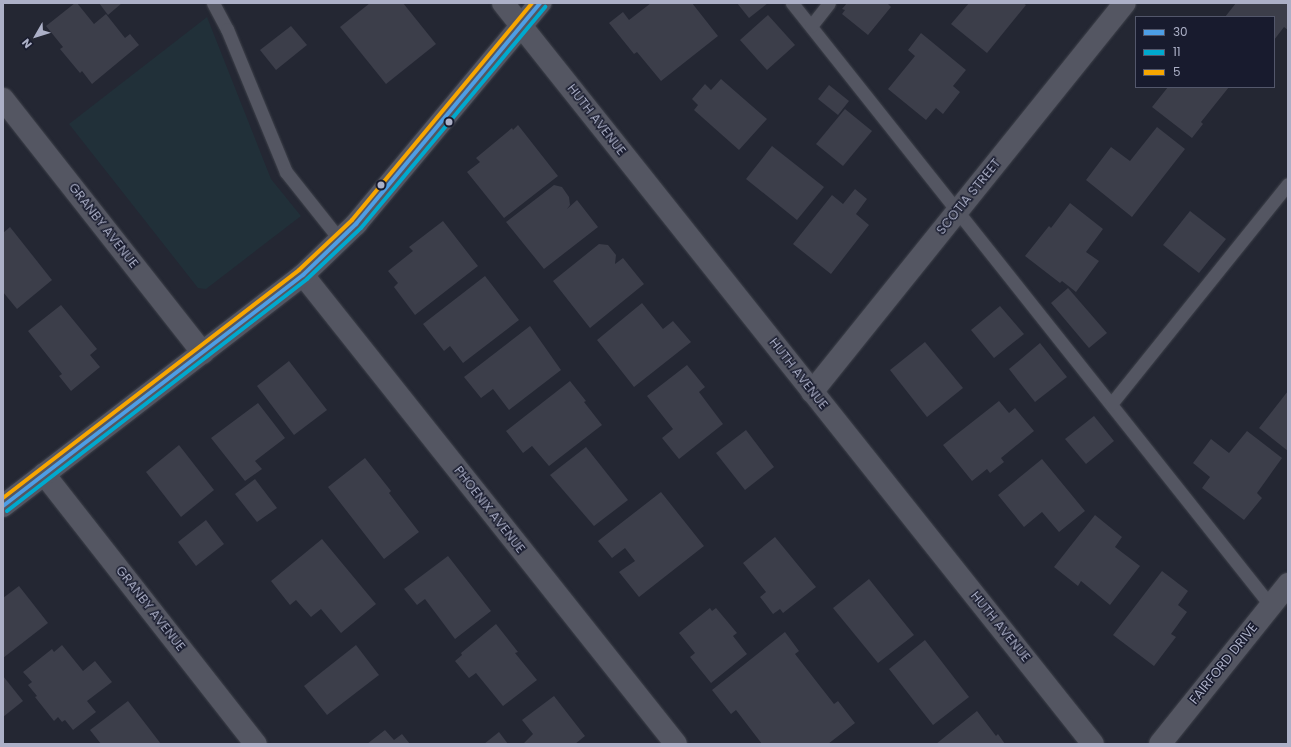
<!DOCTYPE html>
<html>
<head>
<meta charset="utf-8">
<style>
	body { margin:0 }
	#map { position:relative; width:1291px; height:747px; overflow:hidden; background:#242733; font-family:Poppins,sans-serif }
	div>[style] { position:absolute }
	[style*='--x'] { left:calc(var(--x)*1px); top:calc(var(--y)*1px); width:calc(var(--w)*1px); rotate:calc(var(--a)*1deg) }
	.green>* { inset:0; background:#213039 }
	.building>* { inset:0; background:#3c3e4a }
	.roads { filter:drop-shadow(0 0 1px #3e414a) drop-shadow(0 0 1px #3e414a) }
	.lane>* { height:13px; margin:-6.5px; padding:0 6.5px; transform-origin:6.5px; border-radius:6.5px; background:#545662 }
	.street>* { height:22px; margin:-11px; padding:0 11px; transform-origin:11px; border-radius:11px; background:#545662 }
	.bus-1>* { height:4px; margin:-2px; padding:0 2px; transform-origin:2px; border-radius:2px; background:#4d9ee5 }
	.bus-2>* { height:4px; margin:-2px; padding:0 2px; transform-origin:2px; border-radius:2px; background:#00a9ce }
	.bus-3>* { height:4px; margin:-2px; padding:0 2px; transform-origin:2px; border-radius:2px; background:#f7a600 }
	.dots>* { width:11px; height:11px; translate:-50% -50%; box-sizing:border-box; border:2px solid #181b2e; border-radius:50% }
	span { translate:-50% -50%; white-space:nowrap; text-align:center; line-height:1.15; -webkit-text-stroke:3px #181b2e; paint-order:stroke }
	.street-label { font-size:13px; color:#acb0c7 }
	.frame { position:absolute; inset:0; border:4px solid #acb0c7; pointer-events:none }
	.legend { position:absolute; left:1135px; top:16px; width:140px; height:72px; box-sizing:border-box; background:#181b2e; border:1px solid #53576b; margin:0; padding:5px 7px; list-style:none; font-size:12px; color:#acb0c7 }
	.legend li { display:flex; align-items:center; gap:8px; height:20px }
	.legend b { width:20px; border:1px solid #53576b }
	.north { position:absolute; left:16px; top:16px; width:40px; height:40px; -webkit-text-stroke:3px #181b2e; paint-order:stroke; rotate:231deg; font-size:11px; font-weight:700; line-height:16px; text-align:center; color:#acb0c7 }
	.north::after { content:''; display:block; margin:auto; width:14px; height:18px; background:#acb0c7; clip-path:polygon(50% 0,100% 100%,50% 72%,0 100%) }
</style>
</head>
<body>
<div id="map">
	<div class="green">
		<div style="clip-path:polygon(207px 17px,271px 179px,301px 216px,206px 289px,198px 288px,69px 124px)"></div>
	</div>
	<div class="building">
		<div style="clip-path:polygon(75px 3px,77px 3px,94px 24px,106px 14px,125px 38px,130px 34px,139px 45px,92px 84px,82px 71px,80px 73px,60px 49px,63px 47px,46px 26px)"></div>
		<div style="clip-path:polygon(99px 3px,122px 3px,108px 15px)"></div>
		<div style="clip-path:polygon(370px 3px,403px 3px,436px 44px,386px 84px,340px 27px)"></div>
		<div style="clip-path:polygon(651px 3px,692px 3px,718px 36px,661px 81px,637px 52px,634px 54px,609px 23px,623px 12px,629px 20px)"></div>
		<div style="clip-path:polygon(737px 3px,768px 3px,749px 18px)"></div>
		<div style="clip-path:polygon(847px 3px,887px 3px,891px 7px,868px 35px,842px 14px,845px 10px,842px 9px)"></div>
		<div style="clip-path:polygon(969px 3px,1023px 3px,1026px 5px,987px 53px,951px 24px)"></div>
		<div style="clip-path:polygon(1236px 3px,1288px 3px,1288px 30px,1284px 27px,1274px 40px,1274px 17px,1225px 17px)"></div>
		<div style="clip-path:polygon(768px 15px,795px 45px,767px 70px,740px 40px)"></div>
		<div style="clip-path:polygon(291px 26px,307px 45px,276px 70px,260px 50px)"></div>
		<div style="clip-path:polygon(921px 33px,966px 70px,953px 86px,960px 92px,943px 114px,936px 108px,926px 120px,888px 89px,915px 56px,908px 50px)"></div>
		<div style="clip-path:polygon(721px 79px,767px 119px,739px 150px,694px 110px,698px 105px,692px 99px,705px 84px,711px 90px)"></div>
		<div style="clip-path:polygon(829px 85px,849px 101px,838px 115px,818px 99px)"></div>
		<div style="clip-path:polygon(1168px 87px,1229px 87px,1201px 122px,1203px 124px,1192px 138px,1152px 107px)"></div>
		<div style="clip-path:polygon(845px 109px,872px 131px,843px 166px,816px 144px)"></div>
		<div style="clip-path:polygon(518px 125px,558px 176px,504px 218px,467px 172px,480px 162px,476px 158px,512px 128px,513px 130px)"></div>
		<div style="clip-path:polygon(1157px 127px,1185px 149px,1132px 217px,1086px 180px,1111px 147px,1130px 161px)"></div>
		<div style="clip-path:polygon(772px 146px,824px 187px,797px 220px,746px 179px)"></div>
		<div style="clip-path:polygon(554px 185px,562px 187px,569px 197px,570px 205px,567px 209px,577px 200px,598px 227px,544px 269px,506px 222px)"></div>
		<div style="clip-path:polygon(855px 189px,867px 199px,856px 214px,869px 225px,831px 274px,793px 244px,832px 195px,843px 204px)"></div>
		<div style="clip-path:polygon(1070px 203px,1103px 229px,1086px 252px,1099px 261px,1076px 292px,1062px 281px,1060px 283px,1025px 256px,1049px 226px,1051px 228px)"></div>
		<div style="clip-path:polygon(1190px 211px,1226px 239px,1199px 273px,1163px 245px)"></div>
		<div style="clip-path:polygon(443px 221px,478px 266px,415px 315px,394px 287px,398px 283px,388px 271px,413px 251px,409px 247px)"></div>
		<div style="clip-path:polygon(10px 227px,52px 280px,17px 309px,3px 292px,3px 233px)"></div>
		<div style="clip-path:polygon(599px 244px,608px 245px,616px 255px,615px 264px,623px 258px,644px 284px,590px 328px,553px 281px)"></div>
		<div style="clip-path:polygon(485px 276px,519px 320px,463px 363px,450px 346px,444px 351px,423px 324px)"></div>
		<div style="clip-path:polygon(1068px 288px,1107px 333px,1089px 348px,1051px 303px)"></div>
		<div style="clip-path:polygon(642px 303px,663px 329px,673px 321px,691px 342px,634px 387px,597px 340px)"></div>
		<div style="clip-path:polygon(61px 305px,97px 349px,90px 355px,100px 367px,71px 391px,59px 376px,62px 374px,28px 331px)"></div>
		<div style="clip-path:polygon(1000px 306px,1024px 334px,994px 358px,971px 330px)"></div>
		<div style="clip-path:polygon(530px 326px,561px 370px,509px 410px,493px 389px,481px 398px,464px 377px)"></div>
		<div style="clip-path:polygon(925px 342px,963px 388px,927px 417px,890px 370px)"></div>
		<div style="clip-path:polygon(1040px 343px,1067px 377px,1035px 402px,1009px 369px)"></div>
		<div style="clip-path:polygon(289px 361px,327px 410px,294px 435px,257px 386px)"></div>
		<div style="clip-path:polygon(687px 365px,705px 387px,699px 392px,723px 424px,679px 459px,662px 438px,673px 429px,647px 396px)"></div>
		<div style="clip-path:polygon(570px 381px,586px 401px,584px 402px,602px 425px,549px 466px,532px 446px,523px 453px,506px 431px)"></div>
		<div style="clip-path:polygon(1288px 391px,1288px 451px,1259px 428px)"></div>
		<div style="clip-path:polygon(999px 401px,1009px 413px,1015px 408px,1034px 431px,1001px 458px,1004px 462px,990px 473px,987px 469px,972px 481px,943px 445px)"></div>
		<div style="clip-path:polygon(258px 403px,285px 438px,255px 461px,262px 469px,245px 481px,211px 438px)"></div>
		<div style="clip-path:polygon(1094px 416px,1114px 441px,1086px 464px,1065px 439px)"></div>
		<div style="clip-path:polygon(746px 430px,774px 467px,745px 490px,716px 453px)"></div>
		<div style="clip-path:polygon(1247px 431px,1282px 458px,1257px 493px,1262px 498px,1244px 520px,1202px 488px,1210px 477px,1193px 463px,1211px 439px,1229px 453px)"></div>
		<div style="clip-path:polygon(179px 445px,214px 490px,181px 517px,146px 472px)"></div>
		<div style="clip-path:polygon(586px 447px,628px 500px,594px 526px,550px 475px)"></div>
		<div style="clip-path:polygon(365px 458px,391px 491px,389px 493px,419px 532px,384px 559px,328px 487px)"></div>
		<div style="clip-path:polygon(1042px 459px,1085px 511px,1059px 532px,1042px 512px,1024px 527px,998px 495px)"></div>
		<div style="clip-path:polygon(255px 479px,277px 508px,257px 522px,235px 494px)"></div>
		<div style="clip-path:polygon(661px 492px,704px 546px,639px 597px,619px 572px,635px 561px,625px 548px,612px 558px,598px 541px)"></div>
		<div style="clip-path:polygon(1095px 515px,1122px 537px,1115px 547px,1140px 566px,1110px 605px,1081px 581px,1078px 586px,1054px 567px)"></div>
		<div style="clip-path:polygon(206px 520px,224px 544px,196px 566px,178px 542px)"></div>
		<div style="clip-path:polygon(775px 537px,816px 587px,783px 613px,780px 609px,773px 614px,760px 597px,766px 592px,743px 563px)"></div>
		<div style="clip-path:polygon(322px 539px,376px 604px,341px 633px,321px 609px,311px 617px,296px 600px,290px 605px,271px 581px)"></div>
		<div style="clip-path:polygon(448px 556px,491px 611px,455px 639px,425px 599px,417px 605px,404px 589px)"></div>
		<div style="clip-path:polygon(1162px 571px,1188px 591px,1178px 605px,1187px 612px,1171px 634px,1176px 637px,1154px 666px,1113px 635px)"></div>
		<div style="clip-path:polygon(869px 579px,914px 635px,878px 663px,833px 608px)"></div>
		<div style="clip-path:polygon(19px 586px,48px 623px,3px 658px,3px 598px)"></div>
		<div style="clip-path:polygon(710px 608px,712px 611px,716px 608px,737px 633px,733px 636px,747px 654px,711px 683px,690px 657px,695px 653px,679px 633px)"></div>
		<div style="clip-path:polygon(496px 624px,518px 652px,515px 653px,537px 680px,503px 706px,476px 673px,469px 678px,455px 661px,462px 655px,461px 653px)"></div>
		<div style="clip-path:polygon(785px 632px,799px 651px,795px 654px,834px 704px,838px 701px,855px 723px,828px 744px,762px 744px,736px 710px,731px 714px,712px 690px)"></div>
		<div style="clip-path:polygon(925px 640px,969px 697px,933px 725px,889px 669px)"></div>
		<div style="clip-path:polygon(62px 645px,83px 671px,95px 661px,112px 682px,87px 701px,96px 712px,73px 730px,65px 720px,62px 722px,58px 717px,54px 721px,35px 697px,37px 696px,28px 685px,32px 682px,23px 672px,52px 649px,54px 652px)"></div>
		<div style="clip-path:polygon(356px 645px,379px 675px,327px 715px,304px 686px)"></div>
		<div style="clip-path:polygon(3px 676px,23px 701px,3px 717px)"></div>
		<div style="clip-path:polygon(554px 696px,585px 736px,575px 744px,523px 744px,533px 734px,522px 720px)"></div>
		<div style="clip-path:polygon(128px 701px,161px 744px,101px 744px,90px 730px)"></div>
		<div style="clip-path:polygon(977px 711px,996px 736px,998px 734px,1005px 744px,936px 744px)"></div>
		<div style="clip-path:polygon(385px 730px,394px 740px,402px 734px,410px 744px,367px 744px)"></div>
		<div style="clip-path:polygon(499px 732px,508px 744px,484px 744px)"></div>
	</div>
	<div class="roads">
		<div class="lane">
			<div style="--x:213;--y:3;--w:30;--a:62"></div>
			<div style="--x:227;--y:29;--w:155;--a:67.6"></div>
			<div style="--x:286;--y:172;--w:87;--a:51.5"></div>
			<div style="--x:792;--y:3;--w:770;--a:51.54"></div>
			<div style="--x:811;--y:26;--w:29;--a:-52"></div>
			<div style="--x:1111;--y:404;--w:282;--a:-51.2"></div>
		</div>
		<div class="street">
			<div style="--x:503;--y:3;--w:947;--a:51.47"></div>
			<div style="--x:3;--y:99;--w:323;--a:51.8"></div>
			<div style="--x:303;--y:275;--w:599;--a:51.5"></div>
			<div style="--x:812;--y:392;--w:499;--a:-51.2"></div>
			<div style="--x:44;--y:474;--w:343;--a:51.9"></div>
			<div style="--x:3;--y:506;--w:379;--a:-37.6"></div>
			<div style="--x:303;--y:275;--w:74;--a:-43.9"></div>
			<div style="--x:356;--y:224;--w:288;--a:-50.2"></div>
			<div style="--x:1160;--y:744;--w:205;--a:-51.3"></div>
		</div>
	</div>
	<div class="bus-1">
		<div style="--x:3;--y:506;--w:379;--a:-37.6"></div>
		<div style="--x:303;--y:275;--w:74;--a:-43.9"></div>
		<div style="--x:356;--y:224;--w:288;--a:-50.2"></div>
	</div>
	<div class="bus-2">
		<div style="--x:7;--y:511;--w:379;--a:-37.7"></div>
		<div style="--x:307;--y:279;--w:74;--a:-43.4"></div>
		<div style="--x:361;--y:228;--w:288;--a:-50.2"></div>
	</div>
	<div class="bus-3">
		<div style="--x:3;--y:498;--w:374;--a:-37.6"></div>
		<div style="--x:299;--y:270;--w:73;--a:-43.3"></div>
		<div style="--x:352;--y:220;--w:282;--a:-50.3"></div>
	</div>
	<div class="dots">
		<div style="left:449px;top:122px;background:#acb0c7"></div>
		<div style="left:381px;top:185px;background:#acb0c7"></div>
	</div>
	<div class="street-label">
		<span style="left:596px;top:120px;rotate:52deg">HUTH AVENUE</span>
		<span style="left:969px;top:197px;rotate:-51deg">SCOTIA STREET</span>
		<span style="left:103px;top:226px;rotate:52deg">GRANBY AVENUE</span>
		<span style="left:798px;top:374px;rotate:52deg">HUTH AVENUE</span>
		<span style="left:489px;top:510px;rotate:52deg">PHOENIX AVENUE</span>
		<span style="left:150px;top:609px;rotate:52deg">GRANBY AVENUE</span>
		<span style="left:1000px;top:627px;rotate:51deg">HUTH AVENUE</span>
		<span style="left:1224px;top:664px;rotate:-51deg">FAIRFORD DRIVE</span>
	</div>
	<div class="frame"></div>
	<ul class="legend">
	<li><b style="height:5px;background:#4d9ee5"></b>30</li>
	<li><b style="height:5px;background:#00a9ce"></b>11</li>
	<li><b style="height:5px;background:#f7a600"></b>5</li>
	</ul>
	<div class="north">N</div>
</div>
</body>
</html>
